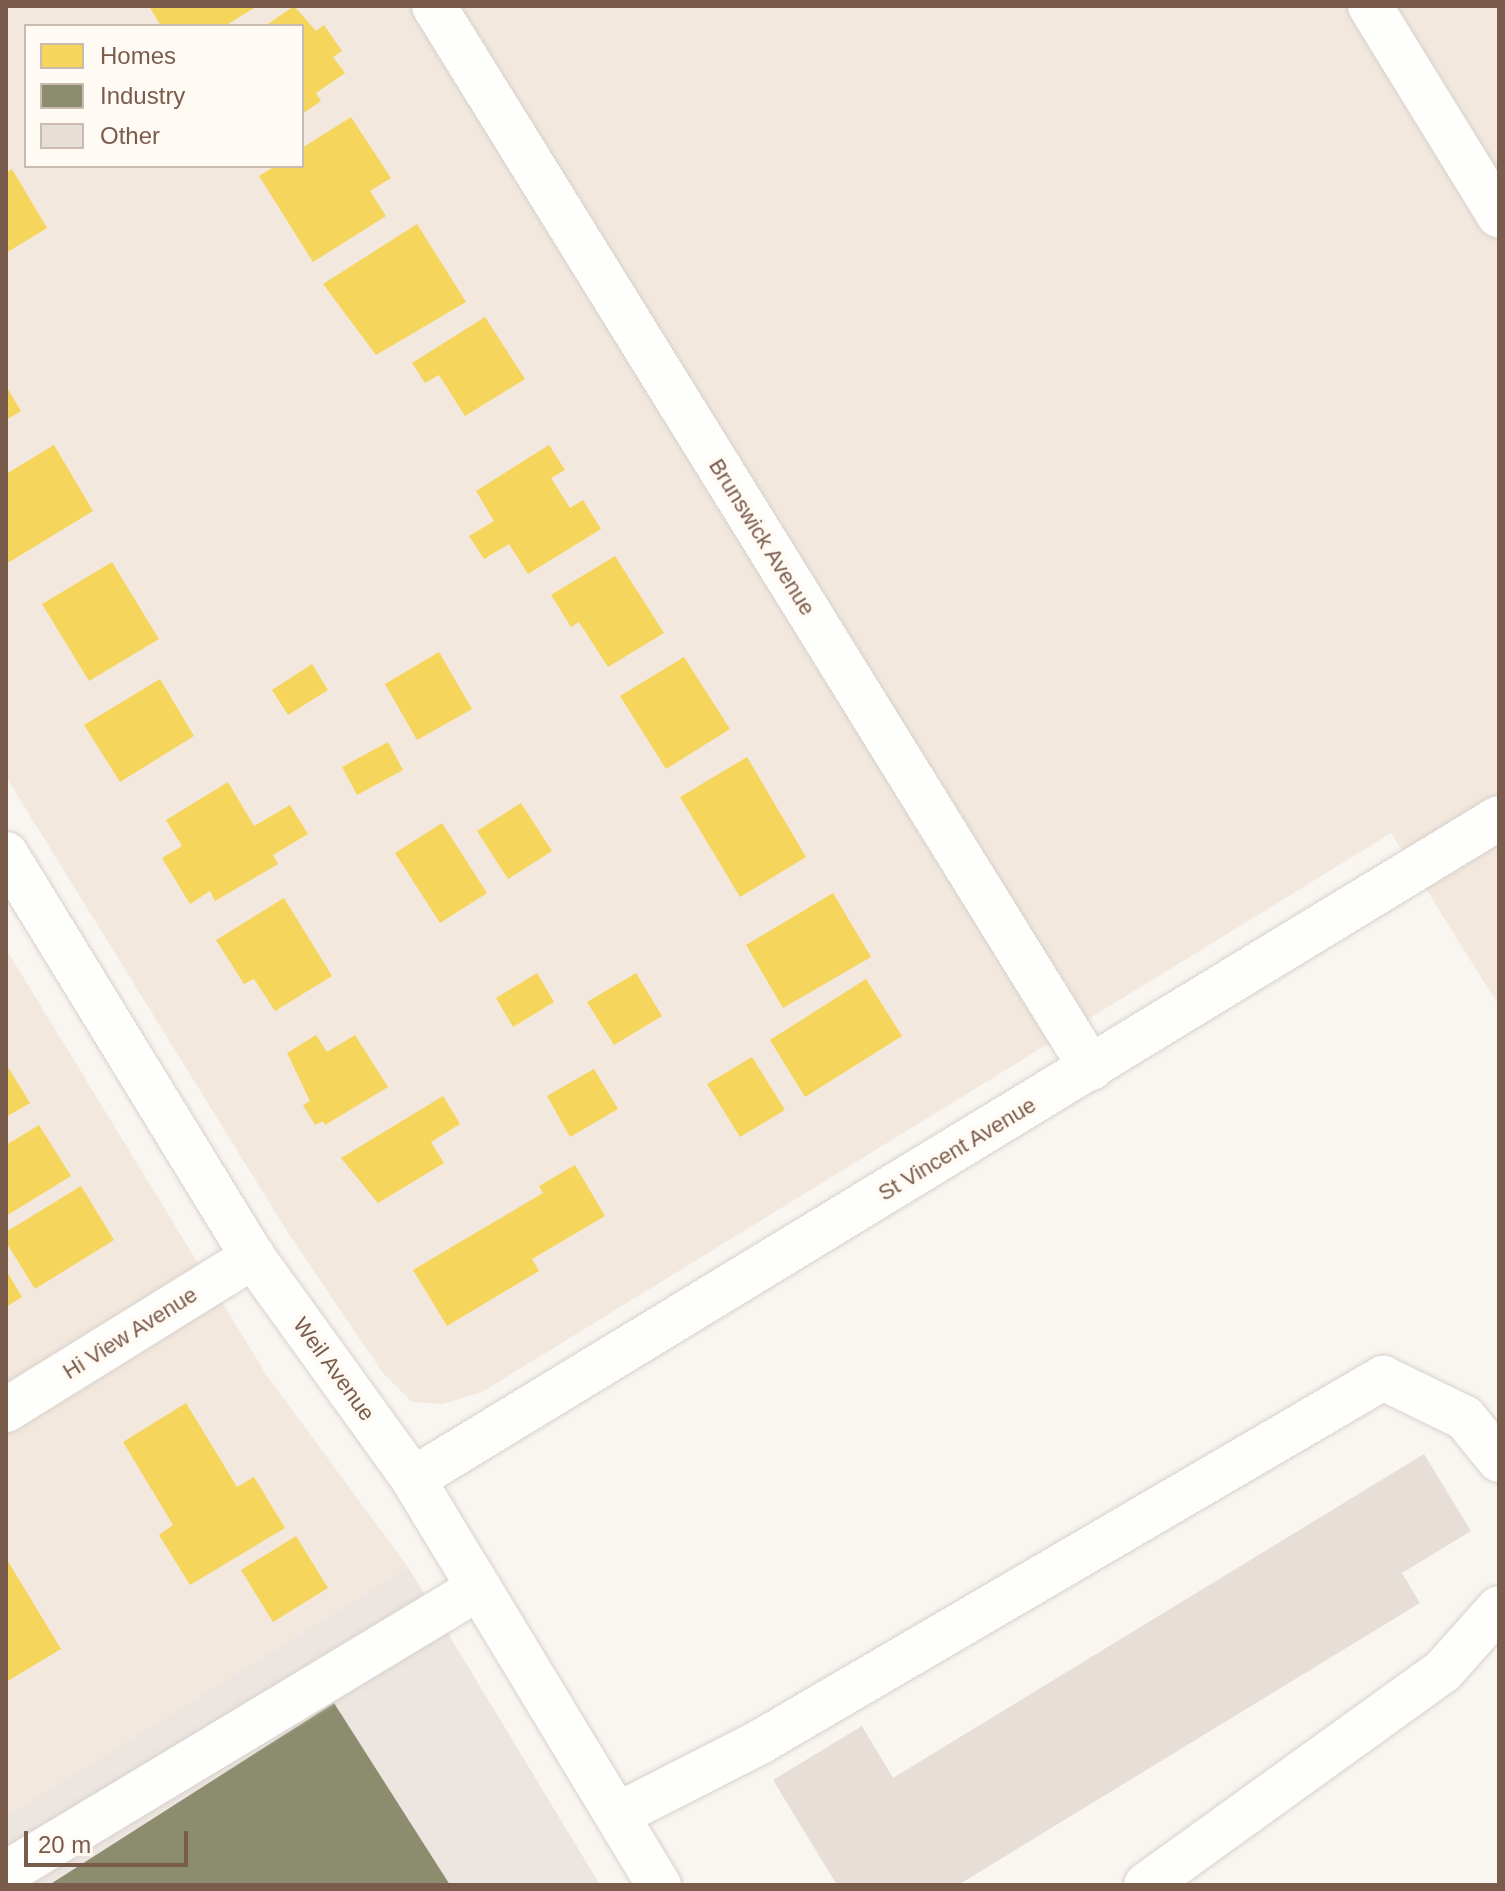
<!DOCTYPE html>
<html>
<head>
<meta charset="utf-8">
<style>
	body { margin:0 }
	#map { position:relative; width:1505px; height:1891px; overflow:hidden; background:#f9f5f0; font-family:Helvetica,sans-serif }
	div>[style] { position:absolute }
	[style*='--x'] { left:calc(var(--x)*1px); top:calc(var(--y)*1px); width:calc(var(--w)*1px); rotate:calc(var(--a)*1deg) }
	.residential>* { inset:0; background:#f2e8de }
	.industrial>* { inset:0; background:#ede5e0 }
	.homes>* { inset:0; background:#f6d55c }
	.industry>* { inset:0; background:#8c8c6e }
	.building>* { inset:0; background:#e6ded7 }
	.roads { filter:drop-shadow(0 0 2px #d7d1cb) drop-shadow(0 0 2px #d7d1cb) }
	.minor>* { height:44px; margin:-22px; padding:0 22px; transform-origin:22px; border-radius:22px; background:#fefefd }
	span { translate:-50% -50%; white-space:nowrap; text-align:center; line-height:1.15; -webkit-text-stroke:8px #fffaf3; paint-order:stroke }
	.street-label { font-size:22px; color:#7a5c4d }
	.frame { position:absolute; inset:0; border:8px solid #7a5c4d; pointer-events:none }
	.legend { position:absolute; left:24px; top:24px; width:280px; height:144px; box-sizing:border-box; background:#fffaf3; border:2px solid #cabbb1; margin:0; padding:10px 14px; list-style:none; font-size:24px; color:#7a5c4d }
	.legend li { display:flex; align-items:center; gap:16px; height:40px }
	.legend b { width:40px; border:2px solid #cabbb1 }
	.scale { position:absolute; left:24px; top:1831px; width:164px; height:36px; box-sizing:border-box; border:4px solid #7a5c4d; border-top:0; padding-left:10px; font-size:24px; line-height:28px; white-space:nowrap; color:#7a5c4d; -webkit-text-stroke:6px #fffaf3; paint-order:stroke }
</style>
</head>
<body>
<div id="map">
	<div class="residential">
		<div style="clip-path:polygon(evenodd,6px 6px,1499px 6px,1499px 1006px,1391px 833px,482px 1392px,443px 1404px,412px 1402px,383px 1373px,290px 1236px,6px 777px,6px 6px,26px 26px,302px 26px,302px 166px,26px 166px,26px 26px)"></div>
		<div style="clip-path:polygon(6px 949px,267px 1376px,408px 1567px,6px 1816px)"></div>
	</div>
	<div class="industrial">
		<div style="clip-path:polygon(408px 1567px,600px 1885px,6px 1885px,6px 1816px)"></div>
	</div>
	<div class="homes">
		<div style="clip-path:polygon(149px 6px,257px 6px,225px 26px,161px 26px)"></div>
		<div style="clip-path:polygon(294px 6px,316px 31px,324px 25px,342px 51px,333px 57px,345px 73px,316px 93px,321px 101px,302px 114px,302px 26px,265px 26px)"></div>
		<div style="clip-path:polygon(351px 117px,391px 178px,370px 191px,386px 216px,313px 262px,259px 176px,275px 166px,302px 166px,302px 148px)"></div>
		<div style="clip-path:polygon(12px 169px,47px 228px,6px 253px,6px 173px)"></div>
		<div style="clip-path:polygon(417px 224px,466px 302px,376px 355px,323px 284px)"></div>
		<div style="clip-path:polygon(485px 317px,525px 379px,465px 416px,439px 375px,425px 383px,412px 363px)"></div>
		<div style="clip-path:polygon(6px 386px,21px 411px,6px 420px)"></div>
		<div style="clip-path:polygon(54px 445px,93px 511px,6px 564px,6px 474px)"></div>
		<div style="clip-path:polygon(549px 445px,565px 470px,551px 478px,570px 508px,583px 500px,601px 529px,528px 574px,509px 544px,484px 559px,469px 536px,494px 521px,476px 491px)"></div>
		<div style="clip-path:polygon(615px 556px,664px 633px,608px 667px,579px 622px,571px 627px,551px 595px)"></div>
		<div style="clip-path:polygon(112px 562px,159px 639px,89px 681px,42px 604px)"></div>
		<div style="clip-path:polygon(439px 652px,472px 709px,417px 740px,385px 684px)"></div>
		<div style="clip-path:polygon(684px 657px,730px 729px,666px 769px,620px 696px)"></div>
		<div style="clip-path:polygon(312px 664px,328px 690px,288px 715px,272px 690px)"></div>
		<div style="clip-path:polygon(160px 679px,194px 736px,120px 782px,84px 725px)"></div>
		<div style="clip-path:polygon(388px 742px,403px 770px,357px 795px,342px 767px)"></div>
		<div style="clip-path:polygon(747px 757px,806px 857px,740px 897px,680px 797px)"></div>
		<div style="clip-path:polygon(228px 782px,254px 826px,290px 805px,308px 834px,273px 855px,278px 864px,215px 901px,210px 891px,190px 904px,162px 858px,182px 846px,166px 820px)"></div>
		<div style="clip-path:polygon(521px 803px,552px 851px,508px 879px,477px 831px)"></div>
		<div style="clip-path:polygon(442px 823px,487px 893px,440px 923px,395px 853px)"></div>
		<div style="clip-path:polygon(833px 893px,871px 957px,783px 1008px,746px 945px)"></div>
		<div style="clip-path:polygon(284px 898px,332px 976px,275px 1011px,254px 979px,244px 984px,216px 940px)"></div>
		<div style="clip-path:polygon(537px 973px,554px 1002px,513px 1027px,496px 998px)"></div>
		<div style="clip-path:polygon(636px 973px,662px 1016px,614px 1045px,587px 1002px)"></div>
		<div style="clip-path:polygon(866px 979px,902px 1036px,805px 1097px,770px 1040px)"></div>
		<div style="clip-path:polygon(316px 1035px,327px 1052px,355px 1035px,388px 1087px,325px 1125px,323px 1121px,315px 1125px,303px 1105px,310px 1101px,287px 1053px)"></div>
		<div style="clip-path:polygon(752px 1057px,785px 1110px,740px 1137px,707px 1084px)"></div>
		<div style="clip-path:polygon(6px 1064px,30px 1103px,6px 1117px)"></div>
		<div style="clip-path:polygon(594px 1069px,618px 1109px,570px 1137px,547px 1096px)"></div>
		<div style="clip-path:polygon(443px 1096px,460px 1124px,431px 1142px,444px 1163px,378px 1203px,341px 1158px)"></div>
		<div style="clip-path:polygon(39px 1125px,71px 1176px,6px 1216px,6px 1145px)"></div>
		<div style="clip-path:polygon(575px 1165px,605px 1216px,532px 1259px,539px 1271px,447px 1326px,413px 1270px,543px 1193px,539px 1186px)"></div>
		<div style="clip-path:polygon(81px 1186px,114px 1240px,35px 1289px,6px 1242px,6px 1232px)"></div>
		<div style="clip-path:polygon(6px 1270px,22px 1297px,6px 1307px)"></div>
		<div style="clip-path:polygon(186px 1403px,237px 1487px,254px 1477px,285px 1528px,190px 1585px,159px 1535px,173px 1525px,123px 1442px)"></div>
		<div style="clip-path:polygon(296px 1536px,328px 1588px,273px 1622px,241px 1570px)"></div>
		<div style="clip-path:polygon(6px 1558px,61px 1649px,6px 1682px)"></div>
	</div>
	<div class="industry">
		<div style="clip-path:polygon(334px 1703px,450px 1885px,49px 1885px)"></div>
	</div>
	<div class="building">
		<div style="clip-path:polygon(1424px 1454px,1471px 1531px,1402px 1573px,1420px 1603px,958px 1885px,837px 1885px,773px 1780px,862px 1726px,893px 1778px)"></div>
	</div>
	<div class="roads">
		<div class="minor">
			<div style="--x:434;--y:6;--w:1249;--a:58.26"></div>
			<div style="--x:1370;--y:6;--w:246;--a:58.4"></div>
			<div style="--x:6;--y:854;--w:473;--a:58.5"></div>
			<div style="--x:253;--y:1257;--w:274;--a:54.2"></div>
			<div style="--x:413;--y:1479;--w:475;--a:58.8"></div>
			<div style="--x:6;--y:1410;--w:291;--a:-31.8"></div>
			<div style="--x:413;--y:1479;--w:1271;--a:-31.33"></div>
			<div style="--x:617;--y:1815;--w:161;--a:-27"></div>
			<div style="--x:760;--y:1742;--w:722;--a:-30.3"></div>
			<div style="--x:1383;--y:1378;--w:91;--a:26"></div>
			<div style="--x:1465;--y:1418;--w:54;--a:51"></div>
			<div style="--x:6;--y:1873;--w:552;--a:-31.07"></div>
			<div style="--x:1146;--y:1885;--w:366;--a:-35.8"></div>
			<div style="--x:1443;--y:1671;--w:84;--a:-48.4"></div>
		</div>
	</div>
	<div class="street-label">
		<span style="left:762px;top:537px;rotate:58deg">Brunswick Avenue</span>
		<span style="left:957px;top:1149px;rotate:-31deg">St Vincent Avenue</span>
		<span style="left:130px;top:1333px;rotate:-32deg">Hi View Avenue</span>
		<span style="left:334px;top:1369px;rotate:54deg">Weil Avenue</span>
	</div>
	<div class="frame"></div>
	<ul class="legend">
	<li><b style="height:22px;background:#f6d55c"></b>Homes</li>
	<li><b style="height:22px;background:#8c8c6e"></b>Industry</li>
	<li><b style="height:22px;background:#e6ded7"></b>Other</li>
	</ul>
	<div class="scale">20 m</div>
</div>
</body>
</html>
